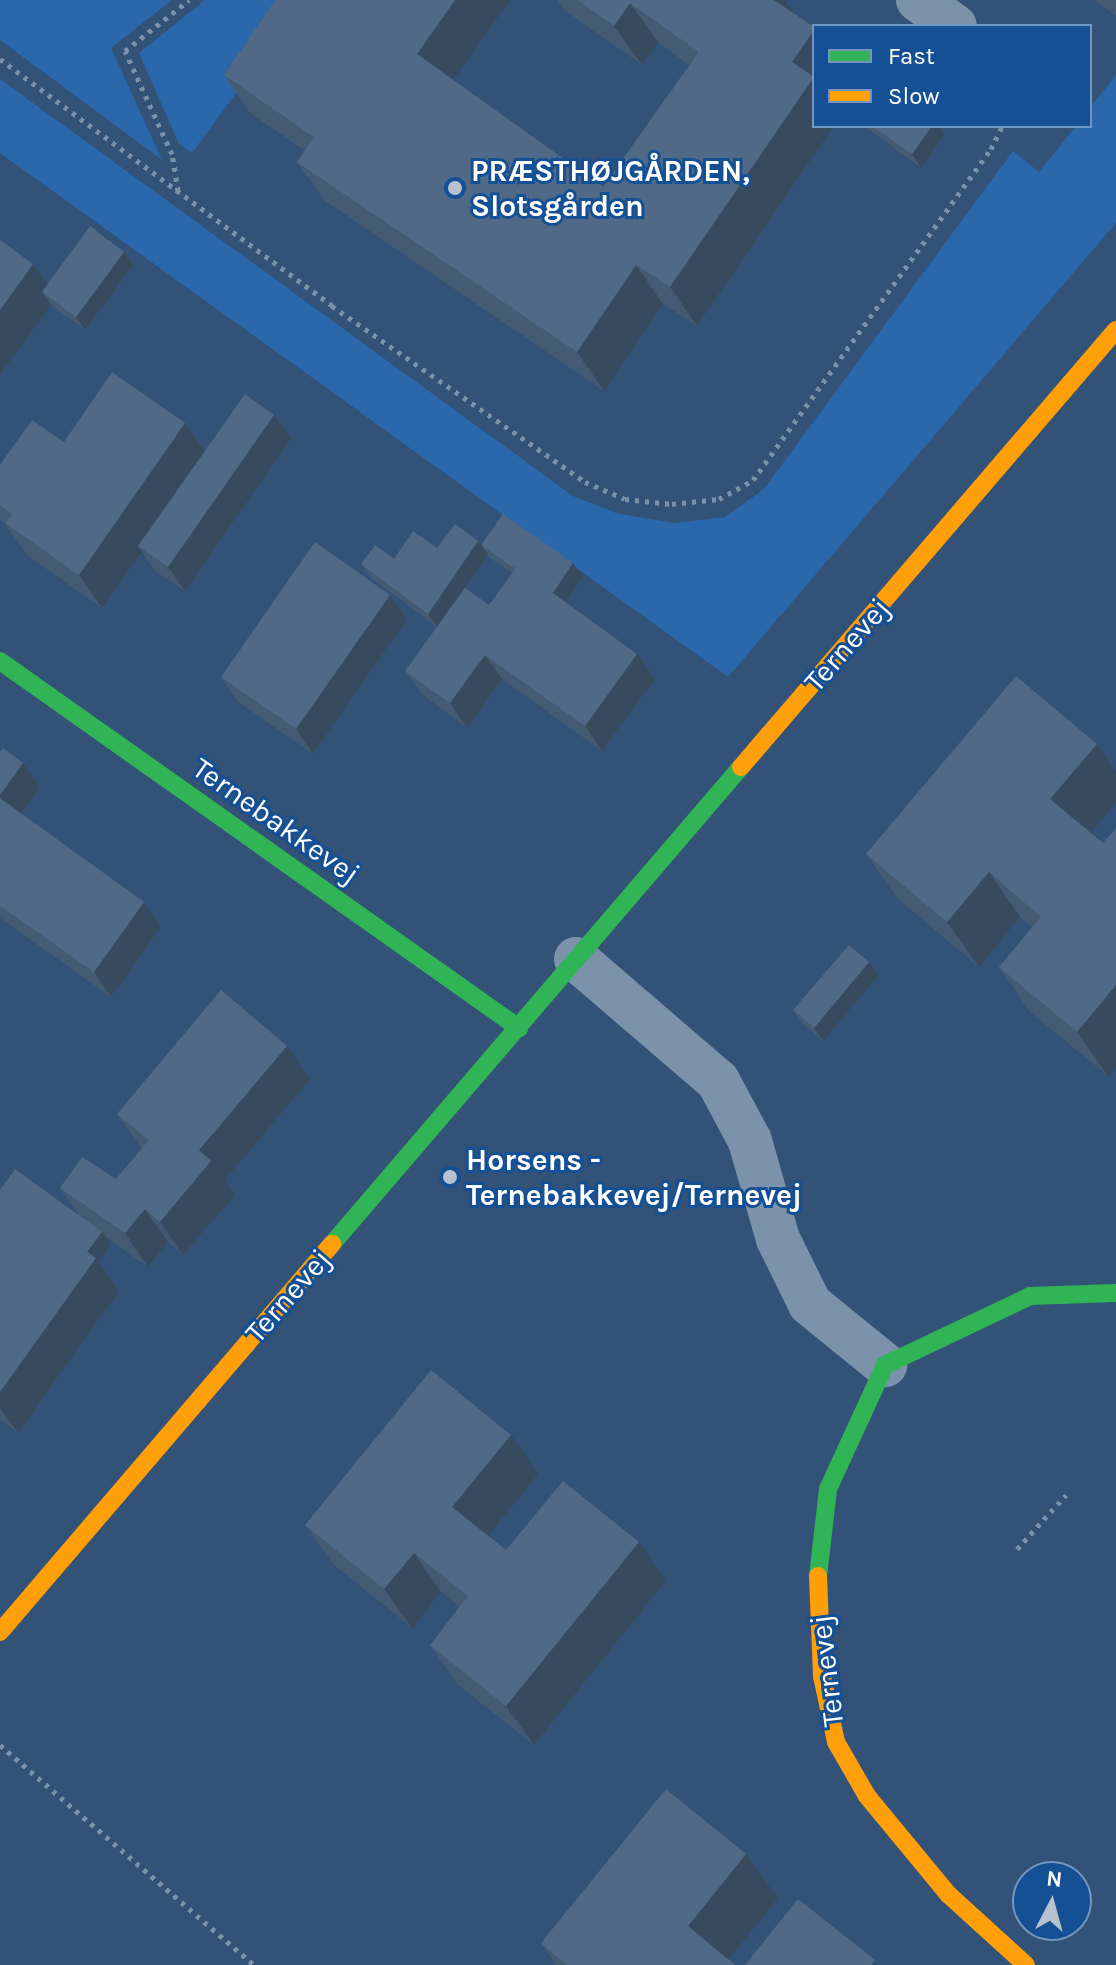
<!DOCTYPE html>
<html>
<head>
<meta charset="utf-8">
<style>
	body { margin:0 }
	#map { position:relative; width:1116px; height:1965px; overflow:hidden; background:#335277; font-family:Karla,sans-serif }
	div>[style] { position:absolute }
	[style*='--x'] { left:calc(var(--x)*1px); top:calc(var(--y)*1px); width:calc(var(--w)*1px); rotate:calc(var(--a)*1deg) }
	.green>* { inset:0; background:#2a67ab }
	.path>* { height:5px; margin-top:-2.5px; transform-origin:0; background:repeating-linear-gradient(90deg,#7b92aa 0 4px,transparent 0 10px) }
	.street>* { height:44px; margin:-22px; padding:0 22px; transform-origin:22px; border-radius:22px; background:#7b92aa }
	.fast>* { height:18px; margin:-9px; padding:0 9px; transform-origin:9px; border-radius:9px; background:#30b455 }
	.slow>* { height:18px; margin:-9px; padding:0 9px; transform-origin:9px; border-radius:9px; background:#ff9f0a }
	.wall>* { inset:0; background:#455a73 }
	.shaded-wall>* { inset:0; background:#384a5e }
	.building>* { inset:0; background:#506986 }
	.dots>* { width:22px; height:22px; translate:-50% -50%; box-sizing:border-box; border:4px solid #165094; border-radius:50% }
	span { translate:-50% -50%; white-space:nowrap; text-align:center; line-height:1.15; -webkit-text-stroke:6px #165094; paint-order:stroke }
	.poi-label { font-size:30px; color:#fff; font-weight:700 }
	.left { translate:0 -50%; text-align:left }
	.street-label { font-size:30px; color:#fff }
	.legend { position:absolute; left:812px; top:24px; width:280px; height:104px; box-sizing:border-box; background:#165094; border:2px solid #7396bf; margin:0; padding:10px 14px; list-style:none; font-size:24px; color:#fff }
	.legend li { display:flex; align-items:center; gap:16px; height:40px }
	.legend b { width:40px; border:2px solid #7396bf }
	.north { position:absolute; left:1012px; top:1861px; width:80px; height:80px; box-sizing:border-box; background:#165094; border:2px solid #7396bf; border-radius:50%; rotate:6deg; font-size:22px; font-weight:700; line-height:32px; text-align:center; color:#fff }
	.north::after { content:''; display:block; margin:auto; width:28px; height:36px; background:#b8c2cf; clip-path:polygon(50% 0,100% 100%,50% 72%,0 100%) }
</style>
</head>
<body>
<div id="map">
	<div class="green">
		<div style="clip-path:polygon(0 0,172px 0,111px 48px,162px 160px,0 40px)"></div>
		<div style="clip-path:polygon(205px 0,305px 0,192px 153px,179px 144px,139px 53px)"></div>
		<div style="clip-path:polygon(1116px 75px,1116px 223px,728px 677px,0 153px,0 79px,573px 496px,616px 513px,673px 523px,725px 517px,764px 489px,1013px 151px,1039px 172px,1076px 126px,1090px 126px,1090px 108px)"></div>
	</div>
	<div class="path">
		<div style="--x:0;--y:59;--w:414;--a:36.6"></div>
		<div style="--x:332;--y:306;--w:308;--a:34.8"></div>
		<div style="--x:585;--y:482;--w:43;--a:23"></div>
		<div style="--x:625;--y:499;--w:47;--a:6.1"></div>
		<div style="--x:672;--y:504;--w:47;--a:-6.1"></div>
		<div style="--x:719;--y:499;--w:39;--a:-29"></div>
		<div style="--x:753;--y:480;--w:408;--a:-54.3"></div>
		<div style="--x:991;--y:149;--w:25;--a:-64"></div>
		<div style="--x:178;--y:191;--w:37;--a:-99"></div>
		<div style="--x:172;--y:154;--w:113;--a:-114.5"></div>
		<div style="--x:125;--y:51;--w:82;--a:-38.6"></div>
		<div style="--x:1017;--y:1549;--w:73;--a:-47.8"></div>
		<div style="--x:0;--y:1745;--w:336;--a:40.9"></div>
	</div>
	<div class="street">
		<div style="--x:918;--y:0;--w:45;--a:35.1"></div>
		<div style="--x:576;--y:959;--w:187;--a:40.7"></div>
		<div style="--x:718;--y:1081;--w:68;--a:61.9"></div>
		<div style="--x:750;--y:1141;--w:102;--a:74.1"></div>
		<div style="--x:778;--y:1239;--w:72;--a:63.8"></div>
		<div style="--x:810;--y:1304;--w:97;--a:39.1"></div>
	</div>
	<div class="fast">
		<div style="--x:0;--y:661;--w:636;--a:35.27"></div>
		<div style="--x:332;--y:1244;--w:628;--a:-49.39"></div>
		<div style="--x:818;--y:1576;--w:88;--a:-83.4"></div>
		<div style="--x:828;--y:1489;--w:136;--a:-65.3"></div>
		<div style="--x:885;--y:1365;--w:161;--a:-25.4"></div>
		<div style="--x:1030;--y:1296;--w:86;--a:-2"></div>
	</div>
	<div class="slow">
		<div style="--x:741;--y:767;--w:576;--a:-49.37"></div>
		<div style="--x:818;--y:1576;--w:100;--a:87.7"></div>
		<div style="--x:822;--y:1676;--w:67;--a:78"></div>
		<div style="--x:836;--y:1742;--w:62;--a:60.1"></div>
		<div style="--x:867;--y:1796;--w:129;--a:50.4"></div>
		<div style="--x:949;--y:1895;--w:104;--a:42.3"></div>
		<div style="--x:0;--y:1632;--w:511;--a:-49.45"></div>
	</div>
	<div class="wall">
		<div style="clip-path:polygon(275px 0,510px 0,453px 80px,603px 187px,689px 65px,658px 42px,642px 65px,564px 10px,557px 0,785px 0,796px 15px,814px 126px,834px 126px,697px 326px,663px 304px,604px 391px,324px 200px,297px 162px,304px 150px,251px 114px,224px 75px)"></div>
		<div style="clip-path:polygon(1094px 0,1116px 0,1116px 16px)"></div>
		<div style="clip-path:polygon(864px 126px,940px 126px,945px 134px,921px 168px)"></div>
		<div style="clip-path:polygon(0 240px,47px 284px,133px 265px,85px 330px,51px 305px,0 375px)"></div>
		<div style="clip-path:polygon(274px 415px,291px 439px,185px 591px,155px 571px,142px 552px,102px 608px,28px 556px,0 518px,0 465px,64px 442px,185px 423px,205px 451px)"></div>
		<div style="clip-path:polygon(478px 541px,488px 554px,437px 627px,371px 578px,361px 564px,394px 559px,437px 548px)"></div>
		<div style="clip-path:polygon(481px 545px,573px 563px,583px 577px,565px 602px,655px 679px,602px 751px,502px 679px,467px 728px,423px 695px,405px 671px,489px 605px,512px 573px,490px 558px)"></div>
		<div style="clip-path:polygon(390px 595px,407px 619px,313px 754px,238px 702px,221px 677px)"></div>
		<div style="clip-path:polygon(1097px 744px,1116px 771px,1116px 803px,1091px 833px,1108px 1076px,1030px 1012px,999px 967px,1032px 927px,1020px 917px,979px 967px,898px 899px,866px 854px)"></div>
		<div style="clip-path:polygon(0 752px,23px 763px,40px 787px,21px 814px,161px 927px,111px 997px,0 918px)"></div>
		<div style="clip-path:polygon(869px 962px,878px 976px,823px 1041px,802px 1023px,793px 1010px)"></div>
		<div style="clip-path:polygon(310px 1079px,225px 1180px,235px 1195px,183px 1255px,168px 1242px,148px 1267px,105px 1236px,111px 1245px,99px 1262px,119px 1291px,18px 1433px,0 1420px,0 1190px,79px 1215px,60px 1188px,116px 1179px,142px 1149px,117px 1114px)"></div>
		<div style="clip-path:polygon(538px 1474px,488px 1536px,506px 1550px,666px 1581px,534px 1745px,457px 1684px,430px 1645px,460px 1607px,441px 1592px,412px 1628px,333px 1564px,305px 1525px)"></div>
		<div style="clip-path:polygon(746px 1854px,778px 1898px,728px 1959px,735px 1965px,556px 1965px,541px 1943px)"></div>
	</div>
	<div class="shaded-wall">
		<div style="clip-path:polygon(455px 0,510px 0,444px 93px,417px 54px)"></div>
		<div style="clip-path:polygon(774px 0,785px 0,807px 31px,801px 39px)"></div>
		<div style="clip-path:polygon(630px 3px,658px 42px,642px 65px,614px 26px)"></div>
		<div style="clip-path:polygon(814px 30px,814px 126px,834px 126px,697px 326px,670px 287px,792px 62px)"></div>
		<div style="clip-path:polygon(932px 126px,940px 126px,945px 134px,921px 168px,912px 154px)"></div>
		<div style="clip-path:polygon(124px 252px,133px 265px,85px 330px,76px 317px)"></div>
		<div style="clip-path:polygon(33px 264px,56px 297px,42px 292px,51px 305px,0 375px,0 310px)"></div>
		<div style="clip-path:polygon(636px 265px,663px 304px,604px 391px,577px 352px)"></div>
		<div style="clip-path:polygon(274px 415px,291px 439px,185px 591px,168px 567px)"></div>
		<div style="clip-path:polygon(185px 423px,208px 456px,138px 546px,142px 552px,102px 608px,79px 575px)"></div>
		<div style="clip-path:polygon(478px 541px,488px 554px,437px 627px,428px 614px)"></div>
		<div style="clip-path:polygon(573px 563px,583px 577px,561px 608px,551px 594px)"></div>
		<div style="clip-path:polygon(390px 595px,407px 619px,313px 754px,296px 729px)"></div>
		<div style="clip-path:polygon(637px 654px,655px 679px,602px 751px,585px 726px)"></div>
		<div style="clip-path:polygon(485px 655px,502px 679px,467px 728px,450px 703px)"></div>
		<div style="clip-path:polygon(1097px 744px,1116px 771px,1116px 803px,1082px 844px,1050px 799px)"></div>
		<div style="clip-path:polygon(23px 763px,40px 787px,16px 821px,0 799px,0 795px)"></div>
		<div style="clip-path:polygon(989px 872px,1020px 917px,979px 967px,947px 922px)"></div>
		<div style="clip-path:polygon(144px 902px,161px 927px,111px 997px,94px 972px)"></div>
		<div style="clip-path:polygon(869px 962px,878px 976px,823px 1041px,814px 1028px)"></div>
		<div style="clip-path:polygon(1116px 985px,1116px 1067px,1108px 1076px,1077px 1032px)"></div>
		<div style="clip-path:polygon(287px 1046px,310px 1079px,225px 1180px,235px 1195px,183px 1255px,160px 1222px,199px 1150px)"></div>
		<div style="clip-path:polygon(145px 1209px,168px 1242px,148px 1267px,125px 1233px)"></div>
		<div style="clip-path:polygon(102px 1232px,111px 1245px,99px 1262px,119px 1291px,18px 1433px,0 1408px,0 1392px,85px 1254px)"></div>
		<div style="clip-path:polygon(511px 1435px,538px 1474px,480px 1546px,452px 1507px)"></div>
		<div style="clip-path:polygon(639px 1542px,666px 1581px,534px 1745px,506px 1706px)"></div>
		<div style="clip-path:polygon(414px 1553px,441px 1592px,412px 1628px,384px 1589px)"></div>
		<div style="clip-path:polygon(746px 1854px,778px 1898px,724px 1965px,688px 1926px)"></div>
	</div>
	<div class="building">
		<div style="clip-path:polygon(275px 0,455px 0,417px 54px,603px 187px,699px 52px,630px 3px,614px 26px,578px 0,774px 0,814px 27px,814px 30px,792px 62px,814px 77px,670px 287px,636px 265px,577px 352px,297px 162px,314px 137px,224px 75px)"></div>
		<div style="clip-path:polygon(872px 126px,932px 126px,912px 154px)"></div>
		<div style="clip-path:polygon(90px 226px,124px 252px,76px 317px,42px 292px)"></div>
		<div style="clip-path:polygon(0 240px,33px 264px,0 310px)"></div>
		<div style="clip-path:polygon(112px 372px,185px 423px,79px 575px,5px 523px,12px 514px,0 505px,0 465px,32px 420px,64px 442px)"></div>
		<div style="clip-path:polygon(245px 394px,274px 415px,168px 567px,138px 546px)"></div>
		<div style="clip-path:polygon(503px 514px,573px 563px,553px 593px,517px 567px,516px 569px,481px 545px)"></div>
		<div style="clip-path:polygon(455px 524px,478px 541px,428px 614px,361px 564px,375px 545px,394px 559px,413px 531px,437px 548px)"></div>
		<div style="clip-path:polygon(315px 542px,390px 595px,296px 729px,221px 677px)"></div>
		<div style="clip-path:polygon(517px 567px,637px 654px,585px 726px,485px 655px,450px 703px,405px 671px,465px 588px,489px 605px)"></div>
		<div style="clip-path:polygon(1016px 676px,1097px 744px,1050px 799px,1103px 843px,1116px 828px,1116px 985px,1077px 1032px,999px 967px,1041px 917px,989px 872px,947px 922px,866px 854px)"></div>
		<div style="clip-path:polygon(3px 748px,23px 763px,0 795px,0 752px)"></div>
		<div style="clip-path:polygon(0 798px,144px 902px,94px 972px,0 906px)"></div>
		<div style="clip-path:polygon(849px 945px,869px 962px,814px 1028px,793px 1010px)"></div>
		<div style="clip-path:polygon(221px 990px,287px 1046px,199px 1150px,211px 1161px,160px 1222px,145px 1209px,125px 1233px,60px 1188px,82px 1157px,116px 1179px,149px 1140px,117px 1114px)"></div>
		<div style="clip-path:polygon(15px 1169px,102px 1232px,87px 1252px,0 1190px)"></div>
		<div style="clip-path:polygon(0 1190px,96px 1258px,0 1392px)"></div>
		<div style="clip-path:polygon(431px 1370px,511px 1435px,452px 1507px,506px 1550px,563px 1481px,639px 1542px,506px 1706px,430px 1645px,468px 1596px,414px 1553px,384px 1589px,305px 1525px)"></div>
		<div style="clip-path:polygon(666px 1789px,746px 1854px,688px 1926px,735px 1965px,567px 1965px,541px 1943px)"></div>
		<div style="clip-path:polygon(798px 1899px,875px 1960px,871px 1965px,745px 1965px)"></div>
	</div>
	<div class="dots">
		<div style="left:455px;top:188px;background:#b8c2cf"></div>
		<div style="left:450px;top:1177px;background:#b8c2cf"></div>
	</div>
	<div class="poi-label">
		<span class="left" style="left:471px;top:188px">PRÆSTHØJGÅRDEN,<br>Slotsgården</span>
		<span class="left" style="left:466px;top:1177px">Horsens -<br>Ternebakkevej/Ternevej</span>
	</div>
	<div class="street-label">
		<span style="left:847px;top:645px;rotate:-49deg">Ternevej</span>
		<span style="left:276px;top:821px;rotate:35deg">Ternebakkevej</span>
		<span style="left:288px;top:1296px;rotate:-49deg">Ternevej</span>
		<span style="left:827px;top:1671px;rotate:-97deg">Ternevej</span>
	</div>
	<ul class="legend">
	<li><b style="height:10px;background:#30b455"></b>Fast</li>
	<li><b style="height:10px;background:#ff9f0a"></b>Slow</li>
	</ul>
	<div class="north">N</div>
</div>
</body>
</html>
